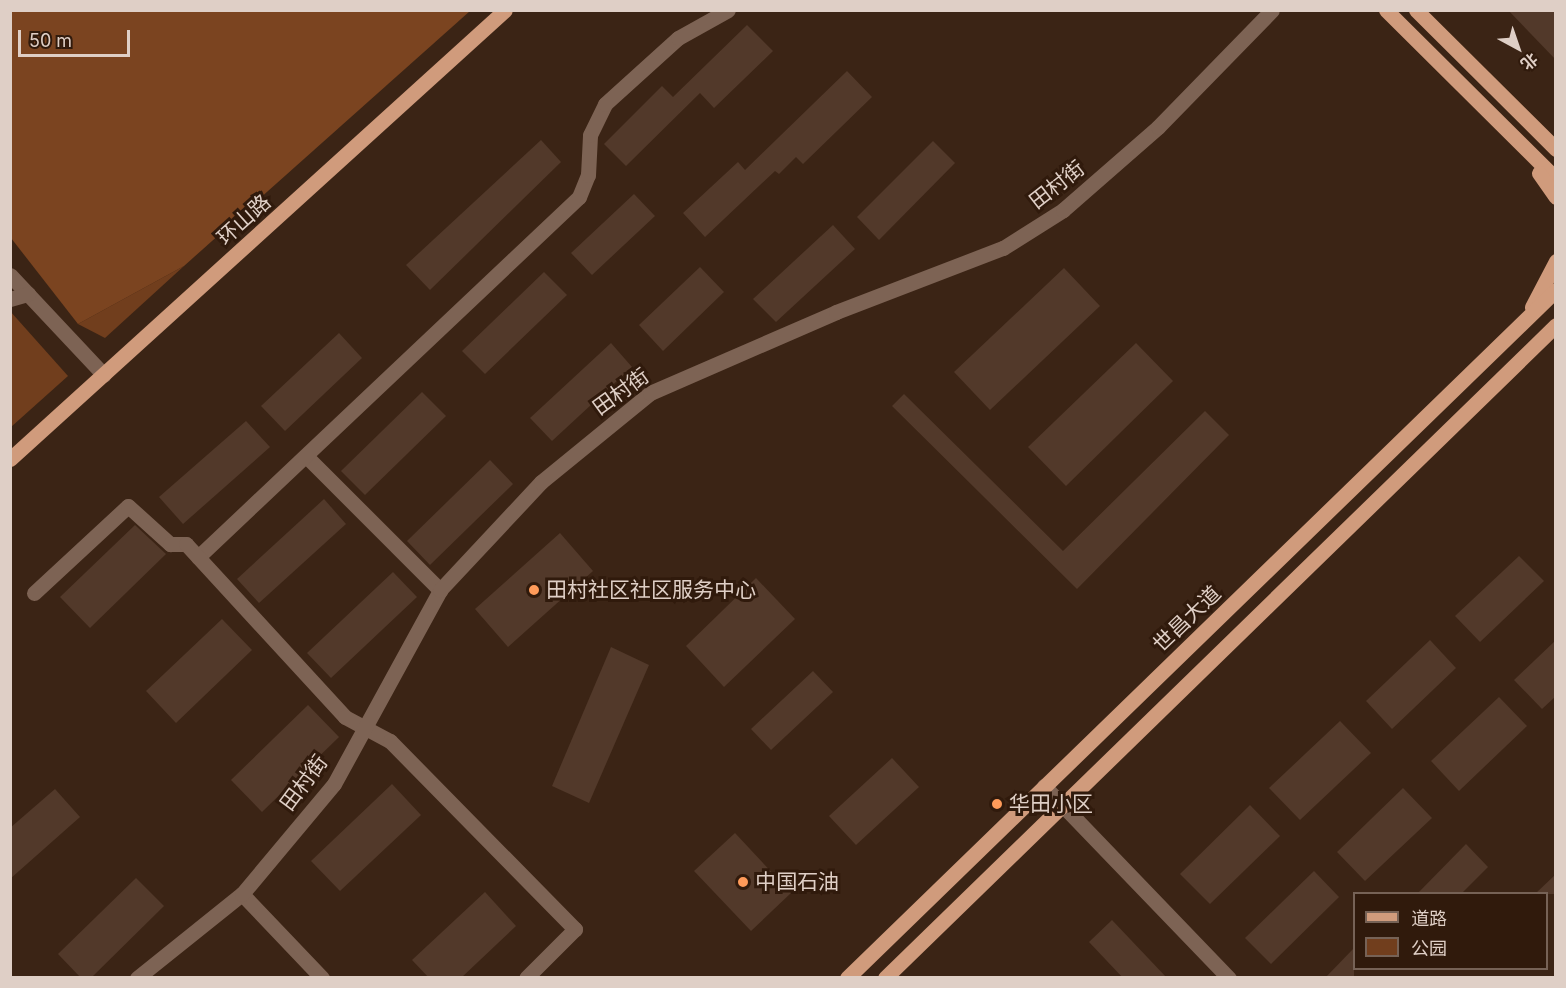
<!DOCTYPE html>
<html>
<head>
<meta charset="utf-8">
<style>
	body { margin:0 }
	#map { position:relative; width:1566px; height:988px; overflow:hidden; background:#3b2415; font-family:Inter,"Noto Sans SC",sans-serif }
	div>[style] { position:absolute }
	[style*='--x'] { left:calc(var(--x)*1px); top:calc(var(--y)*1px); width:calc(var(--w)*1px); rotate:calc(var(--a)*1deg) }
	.green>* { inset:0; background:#713e1d }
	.forest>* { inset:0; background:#7b4420 }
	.building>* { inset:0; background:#52392a }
	.minor>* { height:15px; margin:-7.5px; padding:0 7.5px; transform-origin:7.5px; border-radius:7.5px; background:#7d6354 }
	.major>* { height:15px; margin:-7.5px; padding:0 7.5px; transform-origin:7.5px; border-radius:7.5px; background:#d09b7c }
	.dots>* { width:16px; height:16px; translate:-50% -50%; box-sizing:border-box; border:3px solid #301a0c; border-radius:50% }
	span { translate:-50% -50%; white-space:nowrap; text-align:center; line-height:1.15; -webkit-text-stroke:6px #301a0c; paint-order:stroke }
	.street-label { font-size:21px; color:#dfcfc6 }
	.poi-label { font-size:21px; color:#dfcfc6 }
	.left { translate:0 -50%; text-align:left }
	.frame { position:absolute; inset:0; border:12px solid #dfcfc6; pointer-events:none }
	.legend { position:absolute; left:1353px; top:892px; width:195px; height:78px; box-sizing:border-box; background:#301a0c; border:2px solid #766256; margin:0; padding:8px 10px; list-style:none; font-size:18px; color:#dfcfc6 }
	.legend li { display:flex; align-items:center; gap:12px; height:30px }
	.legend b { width:30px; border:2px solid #766256 }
	.north { position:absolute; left:1488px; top:18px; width:60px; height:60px; -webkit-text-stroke:4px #301a0c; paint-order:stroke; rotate:140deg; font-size:16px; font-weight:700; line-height:24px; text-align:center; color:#dfcfc6 }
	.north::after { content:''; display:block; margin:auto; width:21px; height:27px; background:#dfcfc6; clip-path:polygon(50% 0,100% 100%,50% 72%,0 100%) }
	.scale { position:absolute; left:18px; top:30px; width:112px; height:27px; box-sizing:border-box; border:3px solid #dfcfc6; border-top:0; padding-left:8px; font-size:18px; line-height:21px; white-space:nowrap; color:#dfcfc6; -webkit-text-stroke:4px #301a0c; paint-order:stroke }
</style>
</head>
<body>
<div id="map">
	<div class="green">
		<div style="clip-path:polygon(184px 266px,105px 338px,78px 324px)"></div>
		<div style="clip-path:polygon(10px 311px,68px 376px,11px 427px,10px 427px)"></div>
	</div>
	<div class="forest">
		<div style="clip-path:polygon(11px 10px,470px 10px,470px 11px,184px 266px,78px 324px,11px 238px)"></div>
	</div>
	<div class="building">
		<div style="clip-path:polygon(1508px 10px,1556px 10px,1556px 60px)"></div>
		<div style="clip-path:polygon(747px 25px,773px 51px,714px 108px,700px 93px,626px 166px,604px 144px,662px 86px,673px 97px)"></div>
		<div style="clip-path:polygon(847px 71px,872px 97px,803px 164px,796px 157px,779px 174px,775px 171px,705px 237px,683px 213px,738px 162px,745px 170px)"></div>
		<div style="clip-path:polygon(541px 140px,561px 162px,430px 290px,406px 265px)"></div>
		<div style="clip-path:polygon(933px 141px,955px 163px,879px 240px,857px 217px)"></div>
		<div style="clip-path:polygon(634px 194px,655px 216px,592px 275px,571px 253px)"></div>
		<div style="clip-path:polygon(833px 225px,855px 249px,776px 322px,753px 299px)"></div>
		<div style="clip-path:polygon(700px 267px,724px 292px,663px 351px,639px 325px)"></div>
		<div style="clip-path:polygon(1064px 268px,1100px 306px,990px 410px,954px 372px)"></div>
		<div style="clip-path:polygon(544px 272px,567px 295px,485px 374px,462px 351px)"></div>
		<div style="clip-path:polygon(339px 333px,362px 358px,285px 431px,261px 406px)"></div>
		<div style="clip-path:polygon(611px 343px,632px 367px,552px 441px,530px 418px)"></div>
		<div style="clip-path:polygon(1136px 343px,1173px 381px,1066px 486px,1028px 447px)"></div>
		<div style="clip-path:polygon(422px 392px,446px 416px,365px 495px,341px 471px)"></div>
		<div style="clip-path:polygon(904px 394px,1063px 551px,1205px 411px,1229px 435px,1077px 589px,892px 406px)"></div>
		<div style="clip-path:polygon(246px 421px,270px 447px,183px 524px,159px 497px)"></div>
		<div style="clip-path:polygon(490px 460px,513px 484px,430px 565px,407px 541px)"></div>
		<div style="clip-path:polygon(324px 499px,346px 524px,259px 603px,237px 579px)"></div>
		<div style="clip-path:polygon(135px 525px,166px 554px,90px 628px,60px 597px)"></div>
		<div style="clip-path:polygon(560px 533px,593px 571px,508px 647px,475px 609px)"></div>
		<div style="clip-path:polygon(1519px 556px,1544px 581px,1480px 642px,1455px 616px)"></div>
		<div style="clip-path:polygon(393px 572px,417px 597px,331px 678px,307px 653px)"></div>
		<div style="clip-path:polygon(756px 578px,795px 619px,724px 687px,686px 646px)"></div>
		<div style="clip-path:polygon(222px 619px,252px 650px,176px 723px,146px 691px)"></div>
		<div style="clip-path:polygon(1430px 640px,1456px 668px,1392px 729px,1366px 701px)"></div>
		<div style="clip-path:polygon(1556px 640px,1556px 696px,1542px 709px,1514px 680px)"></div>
		<div style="clip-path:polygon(611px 647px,649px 665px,589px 803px,552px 786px)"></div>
		<div style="clip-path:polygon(813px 671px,833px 692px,771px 750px,751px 729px)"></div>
		<div style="clip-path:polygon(1499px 697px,1527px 726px,1459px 791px,1431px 761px)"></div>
		<div style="clip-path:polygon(308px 705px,339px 737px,262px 812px,231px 780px)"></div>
		<div style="clip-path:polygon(1340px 721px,1371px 753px,1300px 820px,1269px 788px)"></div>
		<div style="clip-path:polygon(892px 758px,919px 787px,856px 845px,829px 816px)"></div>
		<div style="clip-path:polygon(392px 784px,421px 815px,340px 891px,311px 861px)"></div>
		<div style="clip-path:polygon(1403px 788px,1432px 818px,1365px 881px,1337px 852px)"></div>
		<div style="clip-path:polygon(55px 789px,80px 817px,10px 879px,10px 828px)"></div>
		<div style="clip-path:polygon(1250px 805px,1280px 836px,1210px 904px,1180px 874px)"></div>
		<div style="clip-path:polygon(735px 833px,791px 893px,751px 931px,694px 871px)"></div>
		<div style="clip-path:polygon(1466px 844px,1488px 867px,1461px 894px,1417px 894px)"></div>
		<div style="clip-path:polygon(1314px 871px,1339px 897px,1271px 964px,1245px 938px)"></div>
		<div style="clip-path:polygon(1556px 874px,1556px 894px,1535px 894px)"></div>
		<div style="clip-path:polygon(136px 878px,164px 906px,91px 978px,81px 978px,58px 954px)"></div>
		<div style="clip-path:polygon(485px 892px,516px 926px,461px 978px,429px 978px,412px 960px)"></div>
		<div style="clip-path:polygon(1112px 920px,1167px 978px,1123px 978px,1089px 942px)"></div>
		<div style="clip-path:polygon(1354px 948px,1354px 978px,1325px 978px)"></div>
	</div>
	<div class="minor">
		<div style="--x:10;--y:275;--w:137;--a:46.8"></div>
		<div style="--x:10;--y:299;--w:19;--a:-16"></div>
		<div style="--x:306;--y:456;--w:190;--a:45"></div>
		<div style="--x:198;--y:557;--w:524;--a:-43.38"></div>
		<div style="--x:579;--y:197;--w:24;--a:-68"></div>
		<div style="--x:588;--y:175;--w:40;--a:-87.1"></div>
		<div style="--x:590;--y:135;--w:34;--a:-64"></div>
		<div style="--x:605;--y:104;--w:98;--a:-42.1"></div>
		<div style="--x:678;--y:38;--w:57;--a:-29.2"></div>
		<div style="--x:34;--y:593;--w:128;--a:-42.8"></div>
		<div style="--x:128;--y:506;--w:57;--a:42.1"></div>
		<div style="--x:170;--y:544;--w:16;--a:0"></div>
		<div style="--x:186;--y:544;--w:235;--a:47.4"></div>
		<div style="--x:345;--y:717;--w:51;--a:28.1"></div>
		<div style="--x:390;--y:741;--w:264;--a:45.5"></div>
		<div style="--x:575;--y:929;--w:69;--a:135"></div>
		<div style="--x:1044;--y:786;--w:267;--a:46.1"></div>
		<div style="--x:242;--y:894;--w:116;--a:46.4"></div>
		<div style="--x:137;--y:978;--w:134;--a:-38.7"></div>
		<div style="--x:242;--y:894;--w:143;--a:-50.1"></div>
		<div style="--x:334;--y:784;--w:221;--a:-61.3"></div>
		<div style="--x:440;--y:590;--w:148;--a:-46.9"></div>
		<div style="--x:541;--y:482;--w:141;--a:-39.2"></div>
		<div style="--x:650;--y:393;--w:203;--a:-23.5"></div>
		<div style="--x:836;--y:312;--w:179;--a:-21"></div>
		<div style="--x:1003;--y:248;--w:71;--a:-32.3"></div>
		<div style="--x:1063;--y:210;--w:126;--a:-41.1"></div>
		<div style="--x:1158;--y:127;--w:163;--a:-45.7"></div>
	</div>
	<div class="major">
		<div style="--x:1386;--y:10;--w:240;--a:44.8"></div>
		<div style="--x:1416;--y:10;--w:197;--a:44.8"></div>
		<div style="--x:1539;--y:173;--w:29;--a:55"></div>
		<div style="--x:1532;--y:307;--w:52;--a:-62.4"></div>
		<div style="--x:10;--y:459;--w:668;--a:-42.21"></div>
		<div style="--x:847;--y:978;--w:988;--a:-44.14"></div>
		<div style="--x:885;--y:978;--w:936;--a:-44.22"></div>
	</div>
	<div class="dots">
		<div style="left:534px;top:590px;background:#ff9b5a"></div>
		<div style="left:997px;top:804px;background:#ff9b5a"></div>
		<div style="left:743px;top:882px;background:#ff9b5a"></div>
	</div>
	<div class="street-label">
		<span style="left:1057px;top:185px;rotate:-38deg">田村街</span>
		<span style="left:244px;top:220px;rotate:-42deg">环山路</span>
		<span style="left:621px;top:392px;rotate:-36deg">田村街</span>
		<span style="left:1187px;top:619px;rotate:-44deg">世昌大道</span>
		<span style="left:304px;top:783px;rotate:-53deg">田村街</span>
	</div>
	<div class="poi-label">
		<span class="left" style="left:546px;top:590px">田村社区社区服务中心</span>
		<span class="left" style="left:1009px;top:804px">华田小区</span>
		<span class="left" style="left:755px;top:882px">中国石油</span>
	</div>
	<div class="frame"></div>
	<ul class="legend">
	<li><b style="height:8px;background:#d09b7c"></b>道路</li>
	<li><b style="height:16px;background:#713e1d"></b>公园</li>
	</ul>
	<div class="north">北</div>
	<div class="scale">50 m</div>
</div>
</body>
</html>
